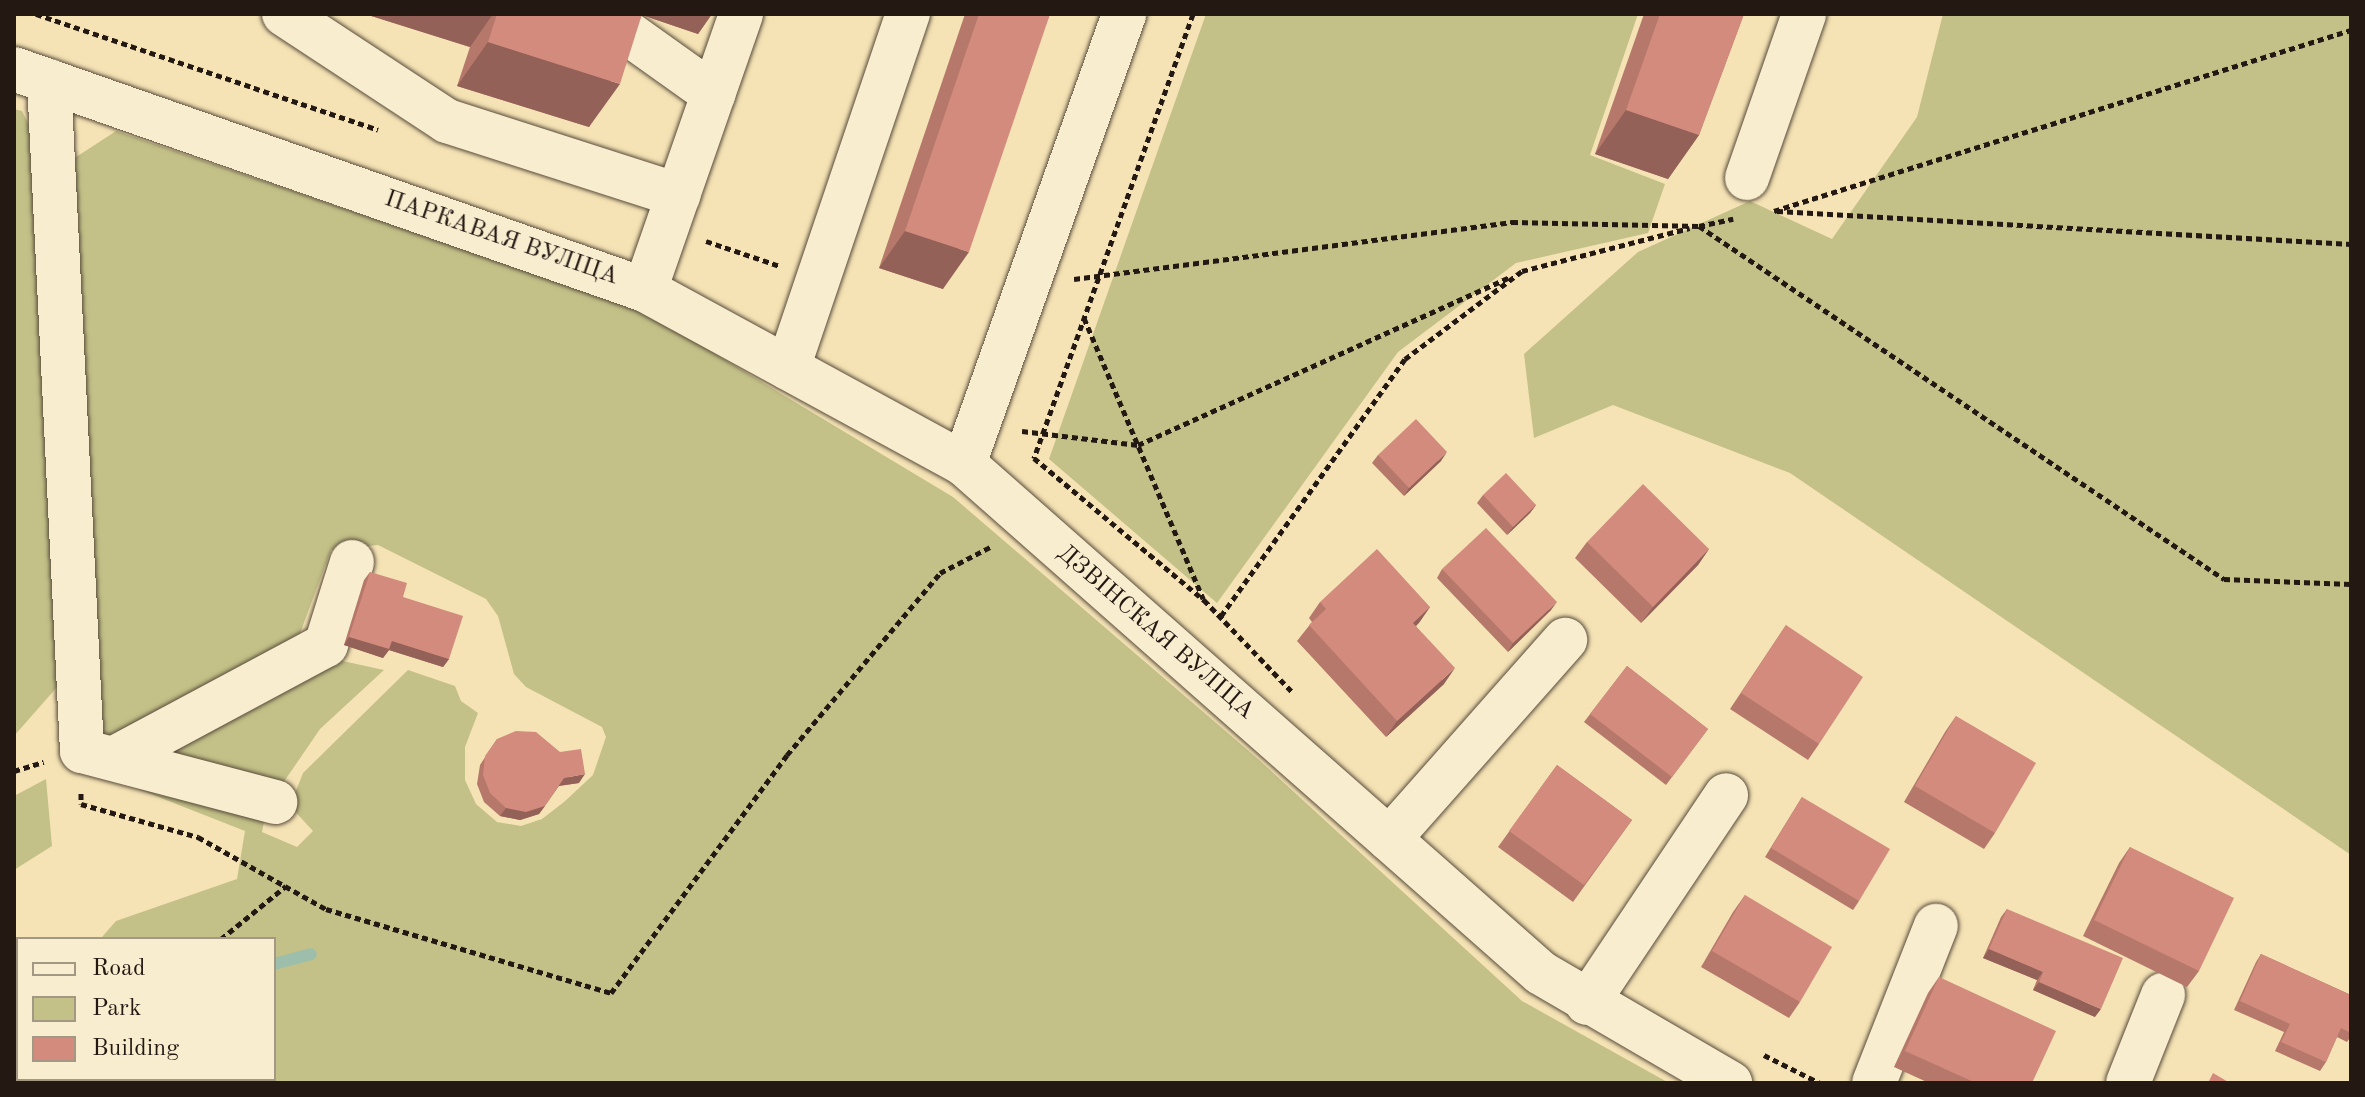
<!DOCTYPE html>
<html>
<head>
<meta charset="utf-8">
<style>
	body { margin:0 }
	#map { position:relative; width:2365px; height:1097px; overflow:hidden; background:#f5e3b5; font-family:"Old Standard TT",serif }
	div>[style] { position:absolute }
	[style*='--x'] { left:calc(var(--x)*1px); top:calc(var(--y)*1px); width:calc(var(--w)*1px); rotate:calc(var(--a)*1deg) }
	.green>* { inset:0; background:#c3c188 }
	.stream>* { height:12px; margin:-6px; padding:0 6px; transform-origin:6px; border-radius:6px; background:#9dbeaa }
	.path>* { height:5px; margin-top:-2.5px; transform-origin:0; background:repeating-linear-gradient(90deg,#231812 0 6px,transparent 0 10px) }
	.roads { filter:drop-shadow(0 0 2px #584b3b) drop-shadow(0 0 2px #584b3b) }
	.minor>* { height:44px; margin:-22px; padding:0 22px; transform-origin:22px; border-radius:22px; background:#f8edcf }
	.wall>* { inset:0; background:#b5786b }
	.shaded-wall>* { inset:0; background:#936157 }
	.building>* { inset:0; background:#d28b7c }
	span { translate:-50% -50%; white-space:nowrap; text-align:center; line-height:1.15; -webkit-text-stroke:6px #f8edcf; paint-order:stroke }
	.street-label { font-size:24px; color:#231812 }
	.frame { position:absolute; inset:0; border:16px solid #231812; pointer-events:none }
	.legend { position:absolute; left:16px; top:937px; width:260px; height:144px; box-sizing:border-box; background:#f8edcf; border:2px solid #a39883; margin:0; padding:10px 14px; list-style:none; font-size:24px; color:#231812 }
	.legend li { display:flex; align-items:center; gap:16px; height:40px }
	.legend b { width:40px; border:2px solid #a39883 }
</style>
</head>
<body>
<div id="map">
	<div class="green">
		<div style="clip-path:polygon(1206px 14px,1638px 14px,1590px 155px,1665px 184px,1648px 233px,1516px 263px,1398px 352px,1217px 603px,1049px 459px)"></div>
		<div style="clip-path:polygon(1943px 14px,2351px 14px,2351px 855px,1790px 473px,1613px 405px,1534px 438px,1524px 354px,1638px 252px,1750px 201px,1832px 239px,1917px 117px)"></div>
		<div style="clip-path:polygon(14px 109px,22px 111px,37px 141px,65px 678px,14px 736px)"></div>
		<div style="clip-path:polygon(116px 131px,642px 310px,953px 497px,1258px 759px,1522px 1001px,1669px 1083px,14px 1083px,18px 951px,18px 1079px,274px 1079px,274px 939px,102px 937px,116px 921px,237px 879px,245px 831px,100px 774px,265px 816px,262px 832px,297px 847px,313px 831px,290px 806px,303px 773px,408px 670px,455px 686px,461px 701px,478px 713px,465px 747px,465px 780px,476px 804px,497px 822px,521px 826px,542px 819px,564px 802px,593px 775px,606px 737px,602px 727px,526px 687px,514px 674px,498px 616px,486px 599px,378px 545px,331px 550px,299px 636px,99px 743px,67px 163px)"></div>
		<div style="clip-path:polygon(338px 660px,384px 670px,320px 729px,281px 786px,148px 755px)"></div>
		<div style="clip-path:polygon(46px 779px,52px 846px,14px 870px,14px 796px)"></div>
	</div>
	<div class="stream">
		<div style="--x:274;--y:964;--w:38;--a:-15"></div>
		<div style="--x:74;--y:1083;--w:6;--a:-39"></div>
	</div>
	<div class="path">
		<div style="--x:36;--y:14;--w:361;--a:18.7"></div>
		<div style="--x:1193;--y:14;--w:472;--a:109.7"></div>
		<div style="--x:1034;--y:458;--w:222;--a:39.9"></div>
		<div style="--x:1204;--y:600;--w:130;--a:46.2"></div>
		<div style="--x:1774;--y:211;--w:605;--a:-17.42"></div>
		<div style="--x:1777;--y:211;--w:575;--a:3.29"></div>
		<div style="--x:1699;--y:226;--w:35;--a:-12"></div>
		<div style="--x:706;--y:241;--w:78;--a:18.7"></div>
		<div style="--x:1074;--y:279;--w:442;--a:-7.4"></div>
		<div style="--x:1512;--y:222;--w:187;--a:1.2"></div>
		<div style="--x:1699;--y:226;--w:633;--a:33.92"></div>
		<div style="--x:2224;--y:579;--w:127;--a:2.3"></div>
		<div style="--x:1084;--y:318;--w:305;--a:67"></div>
		<div style="--x:1022;--y:431;--w:117;--a:6.9"></div>
		<div style="--x:1138;--y:445;--w:408;--a:-24.3"></div>
		<div style="--x:1221;--y:616;--w:316;--a:-54.4"></div>
		<div style="--x:1405;--y:359;--w:146;--a:-36.9"></div>
		<div style="--x:1522;--y:271;--w:173;--a:-14.4"></div>
		<div style="--x:14;--y:771;--w:31;--a:-17"></div>
		<div style="--x:81;--y:793;--w:11;--a:90"></div>
		<div style="--x:81;--y:804;--w:122;--a:15.8"></div>
		<div style="--x:198;--y:837;--w:147;--a:29.4"></div>
		<div style="--x:326;--y:909;--w:297;--a:16.4"></div>
		<div style="--x:611;--y:993;--w:296;--a:-53.5"></div>
		<div style="--x:787;--y:755;--w:238;--a:-49.9"></div>
		<div style="--x:940;--y:573;--w:59;--a:-27.4"></div>
		<div style="--x:221;--y:939;--w:84;--a:-39.2"></div>
		<div style="--x:14;--y:1022;--w:5;--a:-37"></div>
		<div style="--x:1764;--y:1055;--w:63;--a:26.6"></div>
	</div>
	<div class="roads">
		<div class="minor">
			<div style="--x:284;--y:14;--w:195;--a:33.3"></div>
			<div style="--x:447;--y:121;--w:243;--a:17.8"></div>
			<div style="--x:601;--y:14;--w:138;--a:35.5"></div>
			<div style="--x:14;--y:69;--w:669;--a:19.3"></div>
			<div style="--x:645;--y:290;--w:363;--a:28.6"></div>
			<div style="--x:964;--y:464;--w:769;--a:41.42"></div>
			<div style="--x:1541;--y:973;--w:219;--a:30.2"></div>
			<div style="--x:49;--y:81;--w:671;--a:87.18"></div>
			<div style="--x:82;--y:751;--w:200;--a:14.8"></div>
			<div style="--x:1747;--y:178;--w:174;--a:-70.8"></div>
			<div style="--x:645;--y:290;--w:292;--a:-70.8"></div>
			<div style="--x:788;--y:368;--w:374;--a:-71.3"></div>
			<div style="--x:964;--y:464;--w:478;--a:-70.4"></div>
			<div style="--x:115;--y:758;--w:239;--a:-28.2"></div>
			<div style="--x:326;--y:645;--w:87;--a:-72.6"></div>
			<div style="--x:1389;--y:839;--w:266;--a:-48.5"></div>
			<div style="--x:1587;--y:1003;--w:250;--a:-56.2"></div>
			<div style="--x:1874;--y:1083;--w:169;--a:-68.5"></div>
			<div style="--x:2128;--y:1083;--w:95;--a:-68.3"></div>
		</div>
	</div>
	<div class="wall">
		<div style="clip-path:polygon(365px 14px,712px 14px,698px 34px,642px 15px,589px 127px,457px 86px,470px 47px)"></div>
		<div style="clip-path:polygon(965px 14px,1050px 14px,943px 289px,879px 268px)"></div>
		<div style="clip-path:polygon(1644px 14px,1744px 14px,1699px 135px,1668px 179px,1595px 154px)"></div>
		<div style="clip-path:polygon(1378px 455px,1441px 461px,1404px 496px,1372px 463px)"></div>
		<div style="clip-path:polygon(1483px 495px,1536px 505px,1530px 513px,1507px 535px,1477px 503px)"></div>
		<div style="clip-path:polygon(1587px 542px,1709px 549px,1698px 565px,1641px 623px,1575px 558px)"></div>
		<div style="clip-path:polygon(1442px 569px,1551px 610px,1508px 652px,1437px 578px)"></div>
		<div style="clip-path:polygon(370px 572px,403px 597px,449px 659px,443px 667px,389px 650px,383px 658px,344px 645px,364px 580px)"></div>
		<div style="clip-path:polygon(1320px 602px,1430px 607px,1416px 626px,1444px 684px,1386px 737px,1297px 641px,1312px 622px,1309px 618px)"></div>
		<div style="clip-path:polygon(1786px 625px,1819px 744px,1808px 760px,1730px 709px)"></div>
		<div style="clip-path:polygon(1627px 666px,1708px 729px,1666px 785px,1584px 722px)"></div>
		<div style="clip-path:polygon(1956px 716px,1995px 833px,1984px 849px,1904px 802px,1945px 732px)"></div>
		<div style="clip-path:polygon(497px 739px,579px 783px,559px 786px,539px 814px,520px 820px,500px 816px,484px 802px,477px 784px,480px 765px)"></div>
		<div style="clip-path:polygon(1557px 765px,1632px 820px,1573px 902px,1498px 847px)"></div>
		<div style="clip-path:polygon(1802px 797px,1859px 901px,1853px 910px,1765px 857px)"></div>
		<div style="clip-path:polygon(2130px 847px,2199px 971px,2187px 987px,2083px 936px,2119px 863px)"></div>
		<div style="clip-path:polygon(1745px 895px,1800px 1002px,1789px 1018px,1701px 967px,1733px 912px)"></div>
		<div style="clip-path:polygon(2007px 909px,2095px 1017px,2033px 990px,2037px 980px,1983px 958px,2001px 917px)"></div>
		<div style="clip-path:polygon(2261px 954px,2351px 995px,2351px 1036px,2347px 1042px,2337px 1037px,2326px 1062px,2320px 1071px,2275px 1051px,2284px 1032px,2234px 1010px,2256px 962px)"></div>
		<div style="clip-path:polygon(1939px 977px,2032px 1083px,1929px 1083px,1894px 1067px,1928px 993px)"></div>
	</div>
	<div class="shaded-wall">
		<div style="clip-path:polygon(365px 14px,493px 14px,470px 47px)"></div>
		<div style="clip-path:polygon(639px 14px,712px 14px,698px 34px)"></div>
		<div style="clip-path:polygon(488px 42px,620px 84px,589px 127px,457px 86px)"></div>
		<div style="clip-path:polygon(1626px 110px,1699px 135px,1668px 179px,1595px 154px)"></div>
		<div style="clip-path:polygon(905px 231px,969px 252px,943px 289px,879px 268px)"></div>
		<div style="clip-path:polygon(1447px 452px,1441px 461px,1404px 496px,1409px 488px)"></div>
		<div style="clip-path:polygon(1536px 505px,1530px 513px,1507px 535px,1513px 527px)"></div>
		<div style="clip-path:polygon(1709px 549px,1698px 565px,1641px 623px,1653px 607px)"></div>
		<div style="clip-path:polygon(1557px 602px,1551px 610px,1508px 652px,1513px 643px)"></div>
		<div style="clip-path:polygon(1430px 607px,1419px 623px,1402px 639px,1413px 623px)"></div>
		<div style="clip-path:polygon(349px 637px,392px 641px,449px 659px,443px 667px,389px 650px,383px 658px,344px 645px)"></div>
		<div style="clip-path:polygon(1455px 668px,1444px 684px,1386px 737px,1397px 721px)"></div>
		<div style="clip-path:polygon(585px 774px,579px 783px,558px 786px,564px 778px)"></div>
		<div style="clip-path:polygon(545px 806px,539px 814px,520px 820px,500px 816px,506px 808px)"></div>
		<div style="clip-path:polygon(1989px 949px,2043px 972px,2037px 980px,1983px 958px)"></div>
		<div style="clip-path:polygon(2039px 982px,2101px 1009px,2095px 1017px,2033px 990px)"></div>
	</div>
	<div class="building">
		<div style="clip-path:polygon(497px 14px,642px 14px,620px 84px,488px 42px)"></div>
		<div style="clip-path:polygon(979px 14px,1050px 14px,969px 252px,905px 231px)"></div>
		<div style="clip-path:polygon(1660px 14px,1744px 14px,1699px 135px,1626px 110px)"></div>
		<div style="clip-path:polygon(1416px 419px,1447px 452px,1409px 488px,1378px 455px)"></div>
		<div style="clip-path:polygon(1506px 473px,1536px 505px,1513px 527px,1483px 495px)"></div>
		<div style="clip-path:polygon(1643px 484px,1709px 549px,1653px 607px,1587px 542px)"></div>
		<div style="clip-path:polygon(1486px 528px,1557px 602px,1513px 643px,1442px 569px)"></div>
		<div style="clip-path:polygon(1377px 549px,1430px 607px,1413px 623px,1455px 668px,1397px 721px,1309px 625px,1326px 609px,1320px 602px)"></div>
		<div style="clip-path:polygon(370px 572px,407px 583px,403px 597px,463px 616px,449px 659px,392px 641px,389px 649px,349px 637px)"></div>
		<div style="clip-path:polygon(1786px 625px,1863px 677px,1819px 744px,1741px 693px)"></div>
		<div style="clip-path:polygon(1627px 666px,1708px 729px,1672px 777px,1590px 714px)"></div>
		<div style="clip-path:polygon(1956px 716px,2036px 763px,1995px 833px,1915px 786px)"></div>
		<div style="clip-path:polygon(516px 731px,536px 732px,560px 752px,581px 749px,585px 774px,564px 778px,545px 806px,526px 812px,506px 808px,490px 793px,483px 775px,485px 756px,497px 739px)"></div>
		<div style="clip-path:polygon(1557px 765px,1632px 820px,1584px 885px,1509px 831px)"></div>
		<div style="clip-path:polygon(1802px 797px,1890px 849px,1859px 901px,1771px 848px)"></div>
		<div style="clip-path:polygon(2130px 847px,2234px 898px,2199px 971px,2094px 920px)"></div>
		<div style="clip-path:polygon(1745px 895px,1832px 947px,1800px 1002px,1712px 951px)"></div>
		<div style="clip-path:polygon(2007px 909px,2123px 958px,2101px 1009px,2039px 982px,2043px 972px,1989px 949px)"></div>
		<div style="clip-path:polygon(2261px 954px,2351px 995px,2351px 1033px,2341px 1028px,2326px 1062px,2281px 1042px,2290px 1024px,2240px 1001px)"></div>
		<div style="clip-path:polygon(1939px 977px,2056px 1031px,2032px 1083px,1976px 1083px,1905px 1051px)"></div>
		<div style="clip-path:polygon(2213px 1073px,2230px 1083px,2208px 1083px)"></div>
	</div>
	<div class="street-label">
		<span style="left:501px;top:239px;rotate:19deg">ПАРКАВАЯ ВУЛІЦА</span>
		<span style="left:1155px;top:633px;rotate:41deg">ДЗВІНСКАЯ ВУЛІЦА</span>
	</div>
	<div class="frame"></div>
	<ul class="legend">
	<li><b style="height:10px;background:#f8edcf"></b>Road</li>
	<li><b style="height:22px;background:#c3c188"></b>Park</li>
	<li><b style="height:22px;background:#d28b7c"></b>Building</li>
	</ul>
</div>
</body>
</html>
